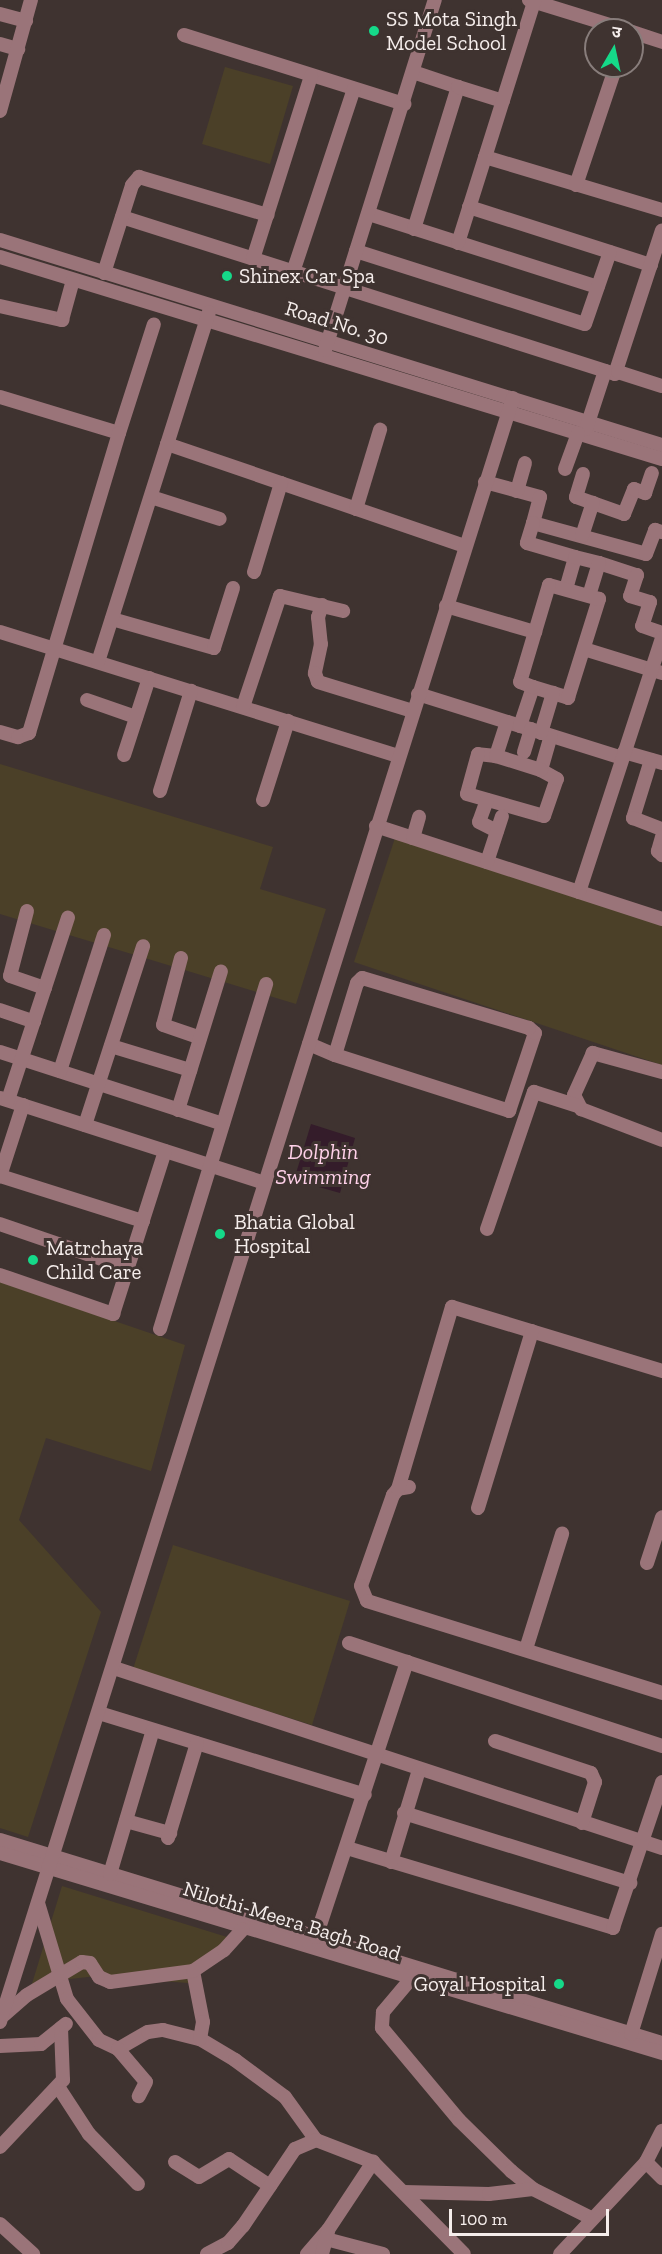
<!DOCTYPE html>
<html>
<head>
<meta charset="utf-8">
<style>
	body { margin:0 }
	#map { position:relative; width:662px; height:2254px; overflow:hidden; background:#3f3330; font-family:"Zilla Slab","Noto Sans Devanagari",serif }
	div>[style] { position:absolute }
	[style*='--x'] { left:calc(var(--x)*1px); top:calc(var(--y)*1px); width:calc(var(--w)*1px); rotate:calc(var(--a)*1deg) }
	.green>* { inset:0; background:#4b4028 }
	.water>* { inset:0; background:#341c2a }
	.minor>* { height:14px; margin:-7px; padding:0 7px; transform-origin:7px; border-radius:7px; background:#9a7479 }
	.dots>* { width:16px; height:16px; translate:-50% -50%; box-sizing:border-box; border:3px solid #3f3330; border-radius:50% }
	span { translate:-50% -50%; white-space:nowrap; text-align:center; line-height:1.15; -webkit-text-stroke:6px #3f3330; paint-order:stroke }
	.poi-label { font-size:21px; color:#f5edeb }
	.left { translate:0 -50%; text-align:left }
	.right { translate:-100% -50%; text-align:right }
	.street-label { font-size:21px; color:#f5edeb }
	.water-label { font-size:22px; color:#ffd1e9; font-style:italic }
	.north { position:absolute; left:584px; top:18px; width:60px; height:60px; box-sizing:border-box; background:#3f3330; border:2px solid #887d7b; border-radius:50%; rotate:9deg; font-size:16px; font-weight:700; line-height:24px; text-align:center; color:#f5edeb }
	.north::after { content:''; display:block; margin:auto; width:21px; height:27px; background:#15d989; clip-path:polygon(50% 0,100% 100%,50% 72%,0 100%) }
	.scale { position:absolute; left:449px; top:2209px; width:160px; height:27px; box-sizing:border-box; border:3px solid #f5edeb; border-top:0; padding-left:8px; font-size:18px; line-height:21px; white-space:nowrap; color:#f5edeb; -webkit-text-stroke:4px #3f3330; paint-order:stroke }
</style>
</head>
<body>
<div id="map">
	<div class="green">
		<div style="clip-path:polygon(225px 67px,293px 86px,270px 164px,202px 144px)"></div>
		<div style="clip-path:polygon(0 764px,273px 847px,260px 889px,326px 909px,296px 1004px,0 914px)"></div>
		<div style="clip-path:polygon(396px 835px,662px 924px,662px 1065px,354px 962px)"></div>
		<div style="clip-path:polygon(0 1282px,185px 1345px,151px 1471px,46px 1438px,19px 1520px,101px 1612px,28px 1837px,0 1828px)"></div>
		<div style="clip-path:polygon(173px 1545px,350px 1601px,312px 1725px,133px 1669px)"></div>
		<div style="clip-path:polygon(62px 1886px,227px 1937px,188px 1983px,97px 1976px,61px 1980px,27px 2000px)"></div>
	</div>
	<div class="water">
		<div style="clip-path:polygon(311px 1124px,355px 1138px,340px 1193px,294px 1180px)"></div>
	</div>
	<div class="minor">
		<div style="--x:529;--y:0;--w:102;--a:17.2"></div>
		<div style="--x:0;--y:14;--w:27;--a:15"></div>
		<div style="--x:632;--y:32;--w:32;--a:18"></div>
		<div style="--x:184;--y:35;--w:231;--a:17.4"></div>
		<div style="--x:0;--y:44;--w:19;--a:16"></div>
		<div style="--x:413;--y:72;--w:47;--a:18.4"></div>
		<div style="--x:0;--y:111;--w:115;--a:-74.4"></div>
		<div style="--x:485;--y:157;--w:185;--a:16.7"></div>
		<div style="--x:576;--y:185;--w:126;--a:-71.4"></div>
		<div style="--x:469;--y:207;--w:191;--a:17.7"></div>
		<div style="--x:369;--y:214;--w:240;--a:17.7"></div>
		<div style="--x:122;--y:217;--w:517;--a:17.66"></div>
		<div style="--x:615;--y:374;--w:151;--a:-71.9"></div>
		<div style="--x:414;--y:229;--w:149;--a:-72.8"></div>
		<div style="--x:458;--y:87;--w:47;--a:17.3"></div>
		<div style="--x:0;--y:240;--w:693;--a:17.21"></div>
		<div style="--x:458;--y:243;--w:253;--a:-72.5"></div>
		<div style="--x:356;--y:251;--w:240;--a:17.7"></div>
		<div style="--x:585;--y:324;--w:76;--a:-70.9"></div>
		<div style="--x:0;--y:257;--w:692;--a:16.97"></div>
		<div style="--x:253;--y:259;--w:192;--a:-72.4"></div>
		<div style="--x:293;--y:272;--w:193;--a:-71.6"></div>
		<div style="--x:104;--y:273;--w:92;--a:-72.3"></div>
		<div style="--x:132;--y:185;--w:11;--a:-49"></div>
		<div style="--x:139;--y:177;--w:134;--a:16.5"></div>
		<div style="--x:0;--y:306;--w:64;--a:12.7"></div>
		<div style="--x:62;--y:320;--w:41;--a:-74.6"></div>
		<div style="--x:325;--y:350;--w:367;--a:-72.6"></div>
		<div style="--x:618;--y:372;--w:46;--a:17.7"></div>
		<div style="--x:0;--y:397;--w:124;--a:16.8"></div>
		<div style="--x:119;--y:433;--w:114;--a:-72.2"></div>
		<div style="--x:586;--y:429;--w:61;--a:-71.9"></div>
		<div style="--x:167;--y:444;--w:315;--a:18.9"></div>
		<div style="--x:565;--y:469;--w:38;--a:-70"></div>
		<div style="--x:583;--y:474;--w:24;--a:107"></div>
		<div style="--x:576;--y:497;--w:51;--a:19.5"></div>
		<div style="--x:624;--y:514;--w:27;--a:-68"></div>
		<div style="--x:634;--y:489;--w:12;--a:20"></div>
		<div style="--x:645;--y:493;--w:21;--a:-71"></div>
		<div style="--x:485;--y:482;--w:57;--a:15.3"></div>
		<div style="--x:540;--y:497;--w:27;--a:105"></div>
		<div style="--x:533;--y:523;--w:117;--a:15.3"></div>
		<div style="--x:646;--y:554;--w:26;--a:-69"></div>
		<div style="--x:655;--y:530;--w:7;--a:16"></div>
		<div style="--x:517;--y:491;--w:29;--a:-74"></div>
		<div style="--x:151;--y:497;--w:72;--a:17.7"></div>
		<div style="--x:356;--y:509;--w:83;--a:-73.1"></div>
		<div style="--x:533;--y:523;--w:21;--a:107"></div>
		<div style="--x:527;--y:543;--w:50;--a:16.3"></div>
		<div style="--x:582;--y:536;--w:35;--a:-72"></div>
		<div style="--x:599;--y:563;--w:40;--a:18"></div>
		<div style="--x:637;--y:575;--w:22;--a:108"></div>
		<div style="--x:630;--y:596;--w:21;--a:17"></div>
		<div style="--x:650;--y:602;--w:25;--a:108"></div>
		<div style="--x:642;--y:626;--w:21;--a:19"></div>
		<div style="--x:254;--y:572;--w:93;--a:-73.1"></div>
		<div style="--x:566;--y:589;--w:33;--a:-74"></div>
		<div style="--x:575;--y:557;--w:25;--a:14"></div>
		<div style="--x:599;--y:563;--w:34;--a:107"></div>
		<div style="--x:322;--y:605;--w:13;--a:108"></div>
		<div style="--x:318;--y:617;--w:27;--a:84"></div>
		<div style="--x:321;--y:644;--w:30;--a:102"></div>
		<div style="--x:315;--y:673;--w:9;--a:72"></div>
		<div style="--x:318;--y:682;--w:99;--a:17"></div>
		<div style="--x:446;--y:606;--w:93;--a:16.3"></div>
		<div style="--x:112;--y:619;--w:106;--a:15.9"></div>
		<div style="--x:214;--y:648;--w:63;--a:-72.4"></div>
		<div style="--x:0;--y:632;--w:417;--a:17.3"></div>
		<div style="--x:584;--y:649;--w:82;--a:17.1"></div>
		<div style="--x:98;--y:662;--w:367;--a:-72.4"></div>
		<div style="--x:418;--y:694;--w:214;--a:17.4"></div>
		<div style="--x:87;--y:700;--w:52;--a:19.1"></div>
		<div style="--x:243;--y:707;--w:117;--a:-71.6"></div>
		<div style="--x:280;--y:596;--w:65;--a:13.4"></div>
		<div style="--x:507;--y:722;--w:36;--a:108"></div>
		<div style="--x:496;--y:756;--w:18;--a:-174"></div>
		<div style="--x:478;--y:754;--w:41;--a:105.4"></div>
		<div style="--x:467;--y:794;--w:80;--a:15.9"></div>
		<div style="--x:544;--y:816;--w:39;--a:-71"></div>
		<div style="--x:557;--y:779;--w:18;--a:-151"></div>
		<div style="--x:541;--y:770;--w:35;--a:-74"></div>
		<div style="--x:520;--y:726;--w:41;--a:-71.6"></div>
		<div style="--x:533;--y:687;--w:37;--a:17"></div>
		<div style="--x:568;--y:698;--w:104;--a:-72.6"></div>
		<div style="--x:599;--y:599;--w:52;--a:-164.4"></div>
		<div style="--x:549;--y:585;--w:101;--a:106.6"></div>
		<div style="--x:520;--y:682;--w:14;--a:21"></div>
		<div style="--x:0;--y:732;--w:19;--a:16"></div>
		<div style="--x:18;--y:737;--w:12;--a:-20"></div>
		<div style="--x:29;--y:733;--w:313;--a:-73.3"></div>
		<div style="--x:541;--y:733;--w:42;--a:-73.3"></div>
		<div style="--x:524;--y:752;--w:24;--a:-73"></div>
		<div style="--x:624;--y:752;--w:40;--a:16"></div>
		<div style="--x:124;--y:755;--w:81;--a:-72"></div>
		<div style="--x:496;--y:756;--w:47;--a:17.3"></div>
		<div style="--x:651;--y:760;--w:61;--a:107.2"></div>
		<div style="--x:633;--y:818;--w:31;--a:21"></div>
		<div style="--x:160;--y:791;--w:105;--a:-72.8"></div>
		<div style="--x:263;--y:800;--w:83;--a:-72.4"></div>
		<div style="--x:487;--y:800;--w:23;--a:110"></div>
		<div style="--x:479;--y:822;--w:20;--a:27"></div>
		<div style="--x:376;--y:826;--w:301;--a:18"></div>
		<div style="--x:662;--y:837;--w:15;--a:106"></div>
		<div style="--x:658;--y:851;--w:6;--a:45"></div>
		<div style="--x:413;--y:838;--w:22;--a:-74"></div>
		<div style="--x:487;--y:862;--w:48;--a:-71.9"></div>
		<div style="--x:579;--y:892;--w:267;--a:-71.9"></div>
		<div style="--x:27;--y:911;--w:67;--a:104.7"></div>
		<div style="--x:10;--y:976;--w:37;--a:19"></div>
		<div style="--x:181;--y:958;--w:69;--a:105"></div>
		<div style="--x:163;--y:1025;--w:39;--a:19"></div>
		<div style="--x:0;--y:1010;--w:36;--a:19"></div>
		<div style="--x:309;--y:1044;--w:28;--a:23"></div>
		<div style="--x:335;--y:1055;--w:183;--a:17.8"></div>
		<div style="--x:509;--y:1111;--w:82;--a:-71.6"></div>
		<div style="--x:535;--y:1033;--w:8;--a:-140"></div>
		<div style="--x:529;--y:1028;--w:174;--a:-163.3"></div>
		<div style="--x:362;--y:978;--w:7;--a:135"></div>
		<div style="--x:357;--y:983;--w:75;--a:107"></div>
		<div style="--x:111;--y:1046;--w:83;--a:16.9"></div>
		<div style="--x:0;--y:1052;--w:234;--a:17.9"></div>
		<div style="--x:60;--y:1071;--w:143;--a:-72.1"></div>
		<div style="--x:662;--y:1072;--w:72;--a:-164.6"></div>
		<div style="--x:593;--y:1053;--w:46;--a:114.3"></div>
		<div style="--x:574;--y:1095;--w:16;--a:63"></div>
		<div style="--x:581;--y:1109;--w:87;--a:20.9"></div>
		<div style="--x:0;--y:1098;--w:277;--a:17.8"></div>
		<div style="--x:8;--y:1100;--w:192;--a:-71.8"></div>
		<div style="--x:23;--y:1105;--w:75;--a:107.9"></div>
		<div style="--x:0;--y:1176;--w:150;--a:17.5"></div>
		<div style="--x:178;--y:1110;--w:145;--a:-72.8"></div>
		<div style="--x:85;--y:1125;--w:188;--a:-72"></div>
		<div style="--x:0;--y:1224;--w:135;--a:19"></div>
		<div style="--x:487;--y:1229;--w:145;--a:-71.1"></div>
		<div style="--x:534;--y:1092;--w:46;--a:17.7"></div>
		<div style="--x:0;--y:1275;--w:120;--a:19"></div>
		<div style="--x:113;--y:1314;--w:171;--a:-72.3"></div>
		<div style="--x:160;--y:1329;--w:361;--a:-72.9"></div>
		<div style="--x:409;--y:1487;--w:11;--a:170"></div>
		<div style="--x:398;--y:1489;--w:8;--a:130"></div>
		<div style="--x:393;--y:1495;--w:96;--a:109.4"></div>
		<div style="--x:361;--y:1586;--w:16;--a:68"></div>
		<div style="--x:367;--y:1601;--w:309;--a:17.3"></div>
		<div style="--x:398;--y:1489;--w:190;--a:-73.5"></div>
		<div style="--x:452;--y:1307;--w:220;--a:16.9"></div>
		<div style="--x:478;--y:1508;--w:185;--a:-73"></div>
		<div style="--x:647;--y:1563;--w:48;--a:-71.9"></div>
		<div style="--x:349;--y:1643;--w:330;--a:18.2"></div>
		<div style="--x:526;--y:1649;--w:121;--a:-72.6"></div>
		<div style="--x:114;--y:1668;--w:577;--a:18.18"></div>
		<div style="--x:99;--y:1713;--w:278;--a:17.1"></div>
		<div style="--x:495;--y:1741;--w:101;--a:18.4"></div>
		<div style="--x:591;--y:1773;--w:10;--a:66"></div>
		<div style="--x:595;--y:1782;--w:43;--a:107.6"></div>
		<div style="--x:404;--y:1813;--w:237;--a:17.2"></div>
		<div style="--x:126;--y:1821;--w:46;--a:15.3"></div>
		<div style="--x:168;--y:1838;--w:99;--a:-73"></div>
		<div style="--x:0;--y:1840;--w:692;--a:17.05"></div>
		<div style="--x:347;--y:1848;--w:278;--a:16.7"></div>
		<div style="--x:613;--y:1928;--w:154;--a:-71.4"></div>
		<div style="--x:0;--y:1853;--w:692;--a:16.81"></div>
		<div style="--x:391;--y:1862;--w:96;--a:-73.1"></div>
		<div style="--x:110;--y:1874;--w:150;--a:-73.4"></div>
		<div style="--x:38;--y:1903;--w:100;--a:73.2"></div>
		<div style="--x:67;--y:1999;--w:52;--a:52"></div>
		<div style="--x:99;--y:2040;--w:21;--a:25"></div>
		<div style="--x:118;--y:2049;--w:34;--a:-30"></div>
		<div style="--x:148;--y:2032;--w:15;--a:-8"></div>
		<div style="--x:163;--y:2030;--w:38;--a:14"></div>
		<div style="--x:200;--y:2039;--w:41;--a:31"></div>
		<div style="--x:235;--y:2060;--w:62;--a:36.5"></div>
		<div style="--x:285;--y:2097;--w:53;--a:54.2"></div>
		<div style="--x:316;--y:2140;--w:61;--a:21.1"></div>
		<div style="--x:373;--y:2162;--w:129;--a:45.3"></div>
		<div style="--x:316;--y:1937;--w:290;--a:-71.7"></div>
		<div style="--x:193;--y:1971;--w:52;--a:78.9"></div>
		<div style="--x:203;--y:2022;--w:17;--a:100"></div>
		<div style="--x:415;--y:1974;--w:50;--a:130.1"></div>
		<div style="--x:383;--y:2012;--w:16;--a:94"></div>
		<div style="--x:382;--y:2028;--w:120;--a:50.1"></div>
		<div style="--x:459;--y:2120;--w:73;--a:44.4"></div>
		<div style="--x:511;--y:2171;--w:28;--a:39"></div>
		<div style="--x:533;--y:2189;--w:65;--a:26.6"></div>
		<div style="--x:4;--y:2015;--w:30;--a:-41"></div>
		<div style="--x:27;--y:1995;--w:64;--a:-31"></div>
		<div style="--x:82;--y:1962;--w:8;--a:7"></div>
		<div style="--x:90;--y:1963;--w:17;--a:57"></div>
		<div style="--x:99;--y:1977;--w:12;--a:24"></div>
		<div style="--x:110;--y:1982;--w:84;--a:-7.5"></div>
		<div style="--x:193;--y:1971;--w:37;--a:-34"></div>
		<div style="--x:224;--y:1950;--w:28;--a:-48"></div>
		<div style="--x:0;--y:2022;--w:1703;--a:-72.47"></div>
		<div style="--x:631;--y:2034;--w:105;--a:-72.8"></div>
		<div style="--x:0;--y:2046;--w:41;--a:-2.8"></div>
		<div style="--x:41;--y:2044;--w:32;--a:-39"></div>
		<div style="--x:118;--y:2049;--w:43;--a:49.7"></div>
		<div style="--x:146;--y:2082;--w:16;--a:117"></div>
		<div style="--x:59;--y:2088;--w:55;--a:56.9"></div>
		<div style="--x:89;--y:2134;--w:70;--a:45.6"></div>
		<div style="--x:0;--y:2147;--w:92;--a:-46.8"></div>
		<div style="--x:63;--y:2080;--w:52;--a:-92.2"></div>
		<div style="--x:175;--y:2162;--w:28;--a:32"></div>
		<div style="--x:199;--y:2177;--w:35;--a:-31"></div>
		<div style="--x:229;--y:2159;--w:49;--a:33.4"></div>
		<div style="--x:646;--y:2162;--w:23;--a:45"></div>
		<div style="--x:404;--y:2192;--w:85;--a:1.3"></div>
		<div style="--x:489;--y:2194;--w:44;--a:-6.5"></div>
		<div style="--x:0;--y:2224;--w:45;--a:42.3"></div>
		<div style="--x:326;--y:2239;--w:59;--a:14.7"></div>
		<div style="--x:207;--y:2254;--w:24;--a:-28"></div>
		<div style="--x:228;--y:2243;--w:23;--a:-49"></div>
		<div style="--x:243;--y:2226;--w:93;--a:-56"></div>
		<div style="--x:295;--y:2149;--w:23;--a:-23"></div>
		<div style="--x:307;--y:2254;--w:32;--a:-49"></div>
		<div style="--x:328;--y:2230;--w:82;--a:-56.5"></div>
		<div style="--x:322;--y:2254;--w:23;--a:-75"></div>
		<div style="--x:560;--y:2254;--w:126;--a:-46.9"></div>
		<div style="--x:646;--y:2162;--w:35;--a:-63"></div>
	</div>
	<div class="dots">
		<div style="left:374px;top:31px;background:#15d989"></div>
		<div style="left:227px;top:276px;background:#15d989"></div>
		<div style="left:220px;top:1234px;background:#15d989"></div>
		<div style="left:33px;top:1260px;background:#15d989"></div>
		<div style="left:559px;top:1984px;background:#15d989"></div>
	</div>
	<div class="poi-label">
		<span class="left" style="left:386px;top:31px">SS Mota Singh<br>Model School</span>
		<span class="left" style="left:239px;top:276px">Shinex Car Spa</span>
		<span class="left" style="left:234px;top:1234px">Bhatia Global<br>Hospital</span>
		<span class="left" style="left:46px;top:1260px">Matrchaya<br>Child Care</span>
		<span class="right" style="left:546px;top:1984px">Goyal Hospital</span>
	</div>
	<div class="street-label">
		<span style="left:337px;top:323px;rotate:17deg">Road No. 30</span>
		<span style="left:292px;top:1921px;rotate:17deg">Nilothi-Meera Bagh Road</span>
	</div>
	<div class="water-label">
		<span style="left:323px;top:1164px">Dolphin<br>Swimming</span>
	</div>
	<div class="north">उ</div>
	<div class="scale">100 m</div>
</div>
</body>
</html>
